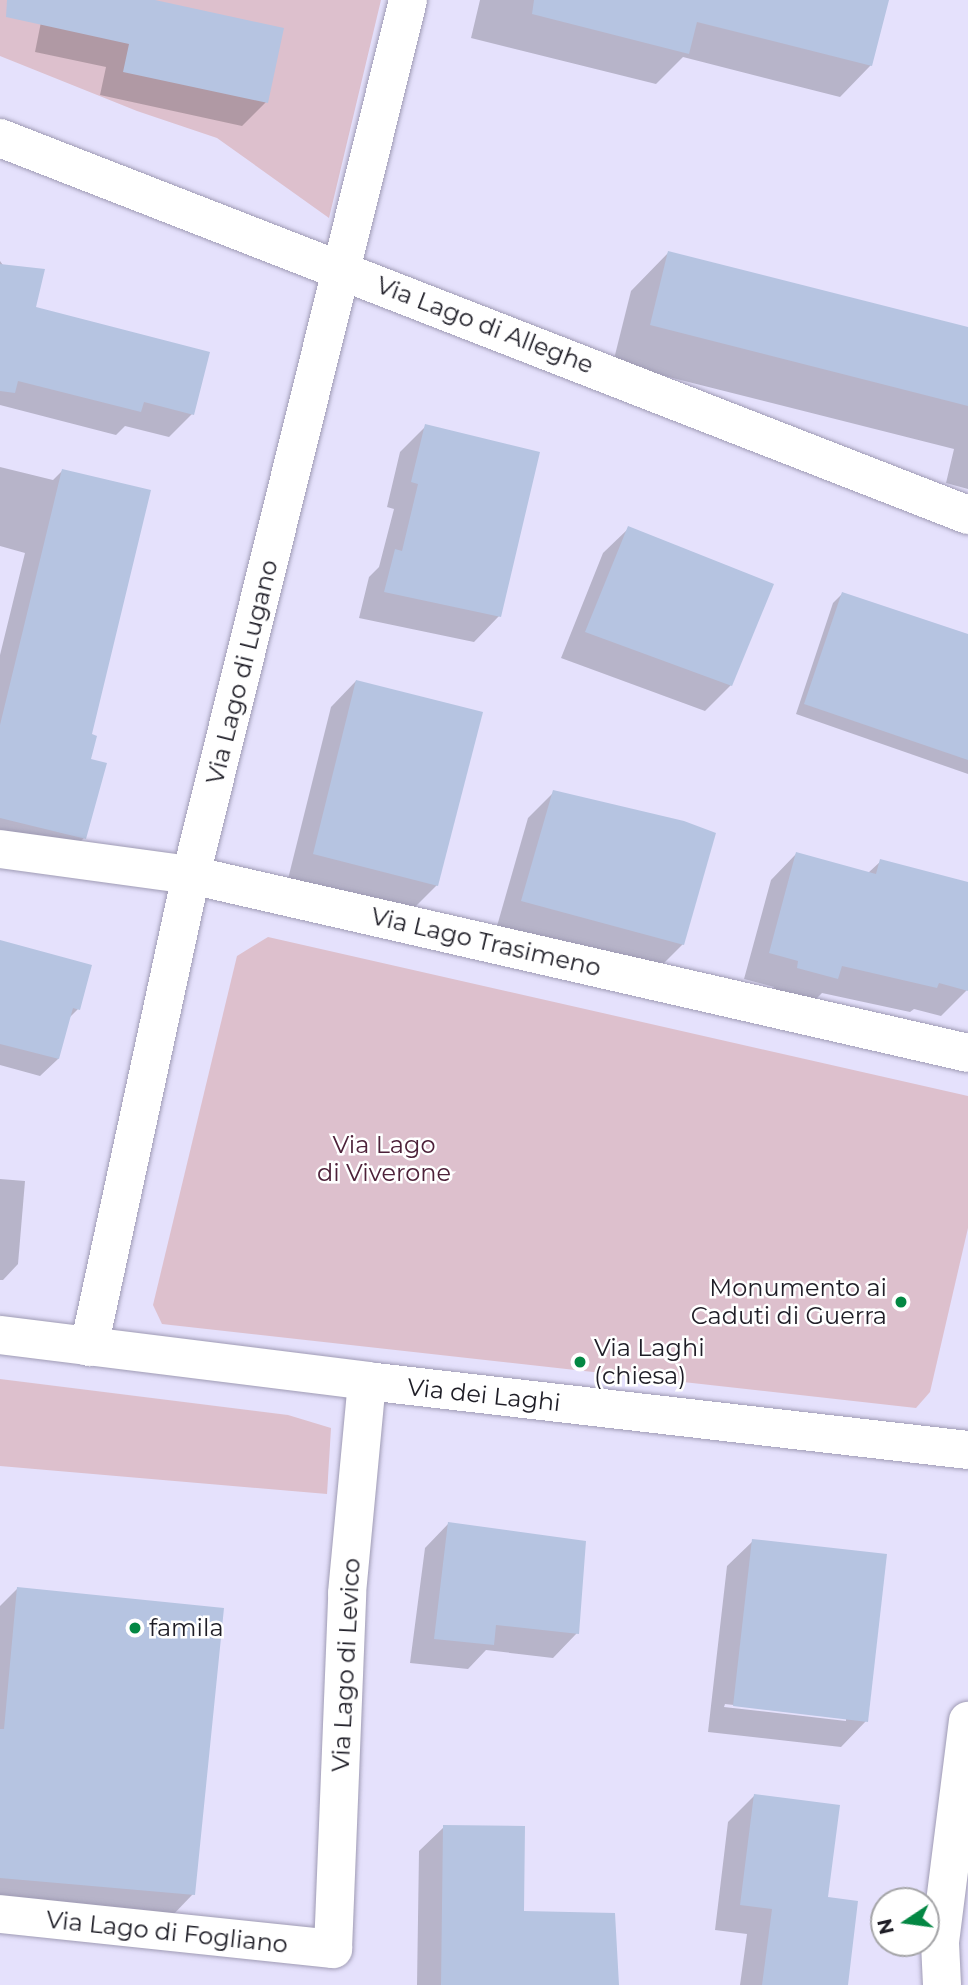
<!DOCTYPE html>
<html>
<head>
<meta charset="utf-8">
<style>
	body { margin:0 }
	#map { position:relative; width:968px; height:1985px; overflow:hidden; background:#e5e1fc; font-family:Montserrat,sans-serif }
	div>[style] { position:absolute }
	[style*='--x'] { left:calc(var(--x)*1px); top:calc(var(--y)*1px); width:calc(var(--w)*1px); rotate:calc(var(--a)*1deg) }
	.green>* { inset:0; background:#ddc0cd }
	.shadow>* { inset:0; background:#0003 }
	.building>* { inset:0; background:#b6c4e1 }
	.roads { filter:drop-shadow(0 0 2px #9f9bb4) drop-shadow(0 0 2px #9f9bb4) }
	.street>* { height:38px; margin:-19px; padding:0 19px; transform-origin:19px; border-radius:19px; background:#fff }
	.secondary>* { height:38px; margin:-19px; padding:0 19px; transform-origin:19px; border-radius:19px; background:#fff }
	.dots>* { width:19px; height:19px; translate:-50% -50%; box-sizing:border-box; border:4px solid #fff; border-radius:50% }
	span { translate:-50% -50%; white-space:nowrap; text-align:center; line-height:1.15; -webkit-text-stroke:5px #fff; paint-order:stroke }
	.street-label { font-size:24px; color:#1e1d26 }
	.park-label { font-size:24px; color:#4d2139 }
	.poi-label { font-size:24px; color:#1e1d26 }
	.right { translate:-100% -50%; text-align:right }
	.left { translate:0 -50%; text-align:left }
	.north { position:absolute; left:870px; top:1887px; width:70px; height:70px; box-sizing:border-box; background:#fff; border:2px solid #a5a5a8; border-radius:50%; rotate:257deg; font-size:19px; font-weight:700; line-height:28px; text-align:center; color:#1e1d26 }
	.north::after { content:''; display:block; margin:auto; width:24px; height:32px; background:#038743; clip-path:polygon(50% 0,100% 100%,50% 72%,0 100%) }
</style>
</head>
<body>
<div id="map">
	<div class="green">
		<div style="clip-path:polygon(0 0,381px 0,329px 218px,217px 138px,137px 111px,0 56px)"></div>
		<div style="clip-path:polygon(268px 937px,968px 1096px,968px 1228px,930px 1392px,916px 1408px,162px 1324px,153px 1305px,237px 956px)"></div>
		<div style="clip-path:polygon(0 1379px,288px 1415px,331px 1428px,327px 1494px,0 1466px)"></div>
	</div>
	<div class="shadow">
		<div style="clip-path:polygon(51px 0,147px 0,266px 102px,242px 126px,100px 95px,106px 67px,35px 52px,44px 7px)"></div>
		<div style="clip-path:polygon(480px 0,887px 0,871px 65px,840px 97px,683px 57px,656px 84px,471px 38px)"></div>
		<div style="clip-path:polygon(668px 253px,968px 329px,968px 489px,946px 483px,954px 449px,613px 363px,631px 291px)"></div>
		<div style="clip-path:polygon(0 261px,34px 308px,192px 414px,169px 437px,125px 426px,116px 435px,0 405px)"></div>
		<div style="clip-path:polygon(426px 426px,499px 616px,474px 642px,359px 618px,369px 577px,379px 567px,394px 509px,387px 507px,400px 452px)"></div>
		<div style="clip-path:polygon(0 467px,53px 480px,62px 471px,90px 736px,84px 838px,61px 861px,0 848px,0 655px,25px 553px,0 546px)"></div>
		<div style="clip-path:polygon(629px 528px,731px 685px,705px 711px,561px 658px,603px 553px)"></div>
		<div style="clip-path:polygon(842px 594px,968px 636px,968px 774px,796px 714px,833px 603px)"></div>
		<div style="clip-path:polygon(356px 681px,437px 885px,411px 911px,288px 879px,331px 707px)"></div>
		<div style="clip-path:polygon(554px 792px,683px 944px,657px 970px,497px 926px,528px 818px)"></div>
		<div style="clip-path:polygon(796px 854px,868px 873px,881px 861px,968px 884px,967px 990px,941px 1016px,914px 1009px,910px 1012px,822px 993px,811px 1004px,772px 994px,774px 987px,744px 979px,771px 880px)"></div>
		<div style="clip-path:polygon(0 942px,78px 1009px,68px 1019px,58px 1059px,40px 1076px,0 1065px)"></div>
		<div style="clip-path:polygon(0 1179px,25px 1181px,18px 1264px,3px 1280px,0 1280px)"></div>
		<div style="clip-path:polygon(449px 1523px,577px 1633px,553px 1658px,486px 1650px,468px 1669px,410px 1663px,425px 1548px)"></div>
		<div style="clip-path:polygon(evenodd,753px 1541px,866px 1721px,841px 1747px,708px 1732px,727px 1566px,753px 1541px,725px 1704px,846px 1718px,846px 1721px,724px 1707px,725px 1704px)"></div>
		<div style="clip-path:polygon(18px 1588px,193px 1894px,170px 1918px,0 1903px,0 1606px)"></div>
		<div style="clip-path:polygon(754px 1796px,846px 1985px,740px 1985px,747px 1934px,715px 1930px,728px 1822px)"></div>
		<div style="clip-path:polygon(444px 1827px,522px 1912px,617px 1985px,417px 1985px,419px 1851px)"></div>
	</div>
	<div class="building">
		<div style="clip-path:polygon(7px 0,155px 0,284px 28px,268px 103px,123px 72px,129px 44px,6px 17px)"></div>
		<div style="clip-path:polygon(534px 0,889px 0,872px 66px,697px 22px,689px 54px,532px 14px)"></div>
		<div style="clip-path:polygon(668px 251px,968px 327px,968px 406px,650px 325px)"></div>
		<div style="clip-path:polygon(0 264px,45px 269px,36px 307px,210px 352px,194px 415px,144px 402px,141px 412px,18px 381px,15px 393px,0 391px)"></div>
		<div style="clip-path:polygon(425px 424px,540px 452px,501px 617px,384px 592px,395px 549px,402px 551px,418px 484px,411px 482px)"></div>
		<div style="clip-path:polygon(62px 469px,151px 490px,92px 734px,97px 736px,91px 759px,107px 763px,86px 839px,0 818px,0 725px)"></div>
		<div style="clip-path:polygon(628px 526px,774px 584px,732px 686px,585px 632px)"></div>
		<div style="clip-path:polygon(842px 592px,968px 634px,968px 760px,804px 704px)"></div>
		<div style="clip-path:polygon(356px 680px,483px 712px,438px 886px,313px 854px)"></div>
		<div style="clip-path:polygon(553px 790px,684px 821px,716px 833px,684px 945px,521px 901px)"></div>
		<div style="clip-path:polygon(796px 852px,876px 874px,880px 859px,968px 882px,968px 991px,939px 983px,937px 988px,842px 966px,838px 979px,797px 968px,798px 961px,769px 953px)"></div>
		<div style="clip-path:polygon(0 940px,92px 965px,80px 1010px,73px 1008px,59px 1059px,0 1044px)"></div>
		<div style="clip-path:polygon(448px 1522px,586px 1541px,579px 1634px,496px 1625px,494px 1645px,434px 1639px)"></div>
		<div style="clip-path:polygon(752px 1539px,887px 1554px,868px 1722px,733px 1706px)"></div>
		<div style="clip-path:polygon(17px 1587px,224px 1608px,195px 1895px,0 1878px,0 1729px,4px 1729px)"></div>
		<div style="clip-path:polygon(754px 1794px,840px 1805px,828px 1897px,858px 1901px,848px 1985px,762px 1985px,772px 1909px,740px 1905px)"></div>
		<div style="clip-path:polygon(443px 1825px,525px 1826px,524px 1911px,615px 1913px,619px 1985px,441px 1985px)"></div>
	</div>
	<div class="roads">
		<div class="street">
			<div style="--x:0;--y:138;--w:1039;--a:21.28"></div>
			<div style="--x:0;--y:849;--w:193;--a:7.8"></div>
			<div style="--x:191;--y:875;--w:797;--a:12.9"></div>
			<div style="--x:0;--y:1914;--w:335;--a:6"></div>
			<div style="--x:333;--y:1949;--w:356;--a:-87.7"></div>
			<div style="--x:347;--y:1593;--w:213;--a:-84.6"></div>
			<div style="--x:942;--y:1985;--w:43;--a:-92.7"></div>
			<div style="--x:940;--y:1942;--w:223;--a:-82.8"></div>
		</div>
		<div class="secondary">
			<div style="--x:0;--y:1335;--w:370;--a:7.1"></div>
			<div style="--x:367;--y:1381;--w:605;--a:6.55"></div>
			<div style="--x:89;--y:1347;--w:483;--a:-77.8"></div>
			<div style="--x:191;--y:875;--w:902;--a:-76.07"></div>
		</div>
	</div>
	<div class="dots">
		<div style="left:901px;top:1302px;background:#038743"></div>
		<div style="left:580px;top:1362px;background:#038743"></div>
		<div style="left:135px;top:1628px;background:#038743"></div>
	</div>
	<div class="street-label">
		<span style="left:485px;top:325px;rotate:21deg">Via Lago di Alleghe</span>
		<span style="left:242px;top:672px;rotate:-76deg">Via Lago di Lugano</span>
		<span style="left:486px;top:942px;rotate:13deg">Via Lago Trasimeno</span>
		<span style="left:484px;top:1395px;rotate:6deg">Via dei Laghi</span>
		<span style="left:346px;top:1665px;rotate:-87deg">Via Lago di Levico</span>
		<span style="left:167px;top:1932px;rotate:6deg">Via Lago di Fogliano</span>
	</div>
	<div class="park-label">
		<span style="left:384px;top:1159px">Via Lago<br>di Viverone</span>
	</div>
	<div class="poi-label">
		<span class="right" style="left:887px;top:1302px">Monumento ai<br>Caduti di Guerra</span>
		<span class="left" style="left:594px;top:1362px">Via Laghi<br>(chiesa)</span>
		<span class="left" style="left:149px;top:1628px">famila</span>
	</div>
	<div class="north">N</div>
</div>
</body>
</html>
